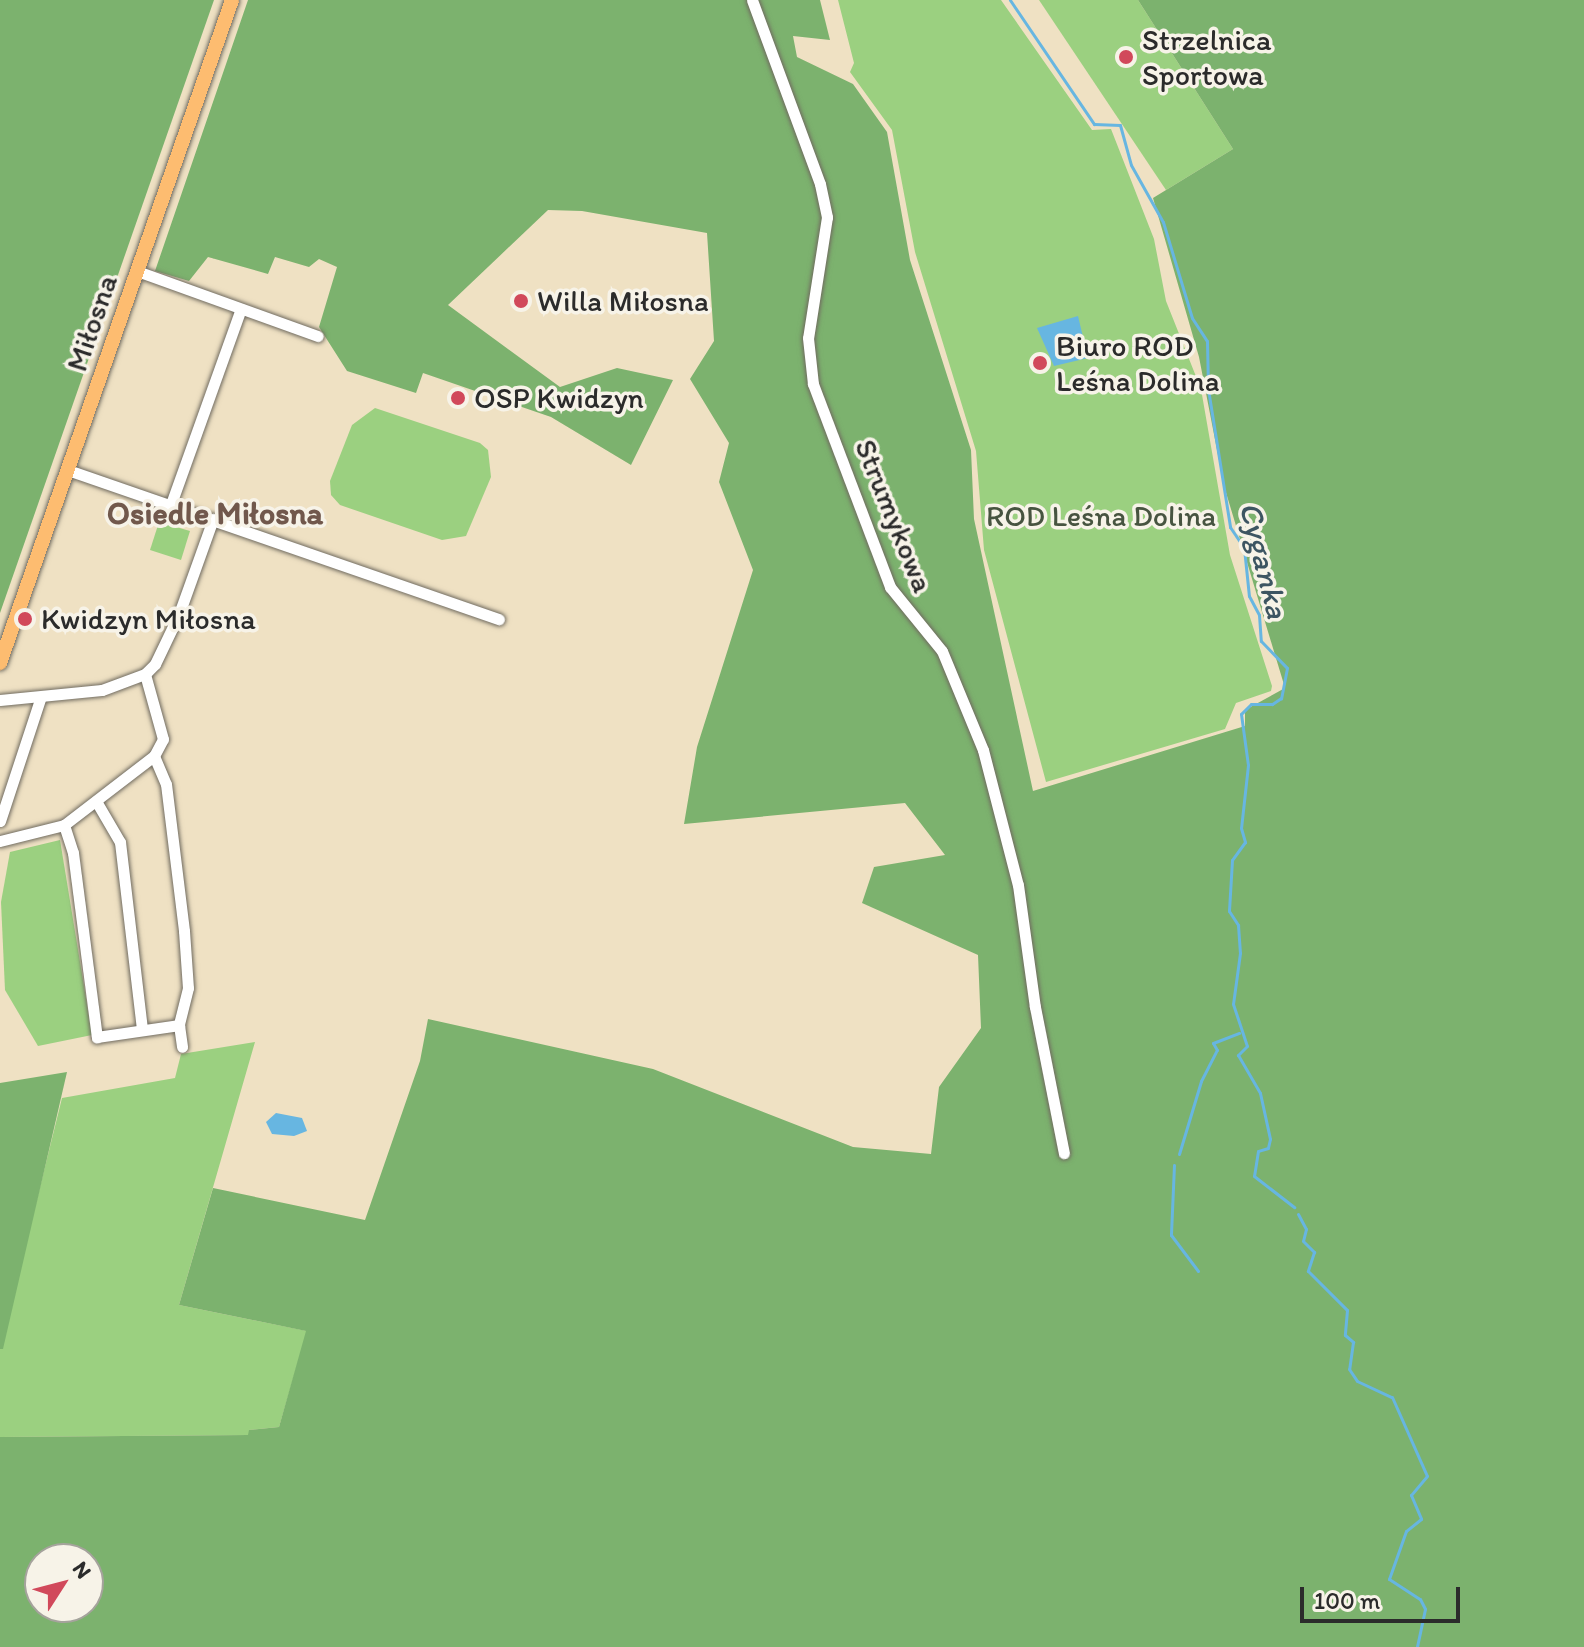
<!DOCTYPE html>
<html>
<head>
<meta charset="utf-8">
<style>
	body { margin:0 }
	#map { position:relative; width:1584px; height:1647px; overflow:hidden; background:#efe1c3; font-family:Itim,sans-serif }
	div>[style] { position:absolute }
	[style*='--x'] { left:calc(var(--x)*1px); top:calc(var(--y)*1px); width:calc(var(--w)*1px); rotate:calc(var(--a)*1deg) }
	.green>* { inset:0; background:#9bd080 }
	.forest>* { inset:0; background:#7cb26e }
	.water>* { inset:0; background:#67b6e1 }
	.stream>* { height:3px; margin:-1.5px; padding:0 1.5px; transform-origin:1.5px; border-radius:1.5px; background:#67b6e1 }
	.roads { filter:drop-shadow(0 0 2px #706b60) drop-shadow(0 0 2px #706b60) }
	.minor>* { height:11px; margin:-5.5px; padding:0 5.5px; transform-origin:5.5px; border-radius:5.5px; background:#fff }
	.major>* { height:14px; margin:-7px; padding:0 7px; transform-origin:7px; border-radius:7px; background:#fdbc70 }
	.dots>* { width:22px; height:22px; translate:-50% -50%; box-sizing:border-box; border:4px solid #f7f3e8; border-radius:50% }
	span { translate:-50% -50%; white-space:nowrap; text-align:center; line-height:1.15; -webkit-text-stroke:7px #f7f3e8; paint-order:stroke }
	.poi-label { font-size:30px; color:#2b2b2b }
	.left { translate:0 -50%; text-align:left }
	.street-label { font-size:30px; color:#2b2b2b }
	.park-label { font-size:30px; color:#475440 }
	.neighbourhood-label { font-size:32px; color:#71584c; font-weight:700 }
	.water-label { font-size:32px; color:#3d5562; font-style:italic }
	.north { position:absolute; left:24px; top:1543px; width:80px; height:80px; box-sizing:border-box; background:#f7f3e8; border:2px solid #a5a39c; border-radius:50%; rotate:54deg; font-size:22px; font-weight:700; line-height:32px; text-align:center; color:#2b2b2b }
	.north::after { content:''; display:block; margin:auto; width:28px; height:36px; background:#d1495b; clip-path:polygon(50% 0,100% 100%,50% 72%,0 100%) }
	.scale { position:absolute; left:1300px; top:1587px; width:160px; height:36px; box-sizing:border-box; border:4px solid #2b2b2b; border-top:0; padding-left:10px; font-size:24px; line-height:28px; white-space:nowrap; color:#2b2b2b; -webkit-text-stroke:6px #f7f3e8; paint-order:stroke }
</style>
</head>
<body>
<div id="map">
	<div class="green">
		<div style="clip-path:polygon(838px 0,1001px 0,1092px 130px,1111px 129px,1154px 239px,1166px 301px,1201px 389px,1230px 555px,1272px 686px,1271px 691px,1236px 703px,1225px 729px,1046px 782px,984px 550px,976px 451px,915px 252px,892px 130px,850px 72px,854px 63px)"></div>
		<div style="clip-path:polygon(1039px 0,1138px 0,1233px 149px,1166px 190px)"></div>
		<div style="clip-path:polygon(375px 408px,480px 443px,488px 450px,491px 477px,466px 536px,442px 540px,340px 505px,331px 495px,330px 481px,352px 425px)"></div>
		<div style="clip-path:polygon(159px 522px,190px 531px,181px 560px,150px 550px)"></div>
		<div style="clip-path:polygon(60px 840px,92px 1035px,38px 1046px,5px 990px,1px 902px,10px 852px)"></div>
		<div style="clip-path:polygon(255px 1042px,179px 1305px,307px 1331px,279px 1427px,249px 1430px,249px 1435px,0 1437px,0 1349px,62px 1098px,175px 1078px,181px 1054px)"></div>
	</div>
	<div class="forest">
		<div style="clip-path:polygon(0 0,214px 0,0 613px)"></div>
		<div style="clip-path:polygon(evenodd,248px 0,820px 0,830px 40px,793px 36px,797px 57px,853px 84px,887px 132px,910px 260px,971px 450px,974px 519px,1033px 791px,1245px 726px,1245px 710px,1285px 688px,1224px 486px,1199px 357px,1153px 198px,1233px 149px,1138px 0,1584px 0,1584px 1647px,0 1647px,0 1437px,248px 1435px,249px 1430px,279px 1427px,306px 1331px,179px 1305px,213px 1188px,365px 1220px,420px 1061px,428px 1019px,653px 1069px,853px 1147px,931px 1154px,939px 1087px,981px 1028px,978px 955px,862px 903px,874px 867px,945px 855px,905px 803px,684px 824px,697px 747px,753px 570px,719px 482px,729px 443px,690px 379px,714px 341px,707px 233px,582px 211px,548px 210px,448px 305px,560px 387px,617px 368px,673px 380px,631px 465px,551px 417px,423px 373px,416px 393px,347px 371px,319px 327px,337px 267px,319px 259px,309px 267px,275px 257px,268px 274px,208px 257px,189px 281px,155px 271px,248px 0,40px 1559px,88px 1559px,88px 1607px,40px 1607px,40px 1559px)"></div>
		<div style="clip-path:polygon(67px 1072px,3px 1349px,0 1349px,0 1083px)"></div>
	</div>
	<div class="water">
		<div style="clip-path:polygon(1078px 316px,1088px 358px,1054px 366px,1037px 328px)"></div>
		<div style="clip-path:polygon(276px 1113px,302px 1118px,307px 1131px,294px 1136px,272px 1134px,266px 1122px)"></div>
	</div>
	<div class="stream">
		<div style="--x:1010;--y:0;--w:150;--a:55.9"></div>
		<div style="--x:1094;--y:124;--w:26;--a:2"></div>
		<div style="--x:1120;--y:125;--w:41;--a:74.6"></div>
		<div style="--x:1131;--y:165;--w:65;--a:60.7"></div>
		<div style="--x:1163;--y:222;--w:100;--a:73.2"></div>
		<div style="--x:1192;--y:318;--w:27;--a:57"></div>
		<div style="--x:1207;--y:341;--w:48;--a:88.8"></div>
		<div style="--x:1208;--y:389;--w:140;--a:80.9"></div>
		<div style="--x:1230;--y:527;--w:25;--a:56"></div>
		<div style="--x:1244;--y:548;--w:48;--a:84.1"></div>
		<div style="--x:1249;--y:596;--w:21;--a:62"></div>
		<div style="--x:1259;--y:615;--w:26;--a:86"></div>
		<div style="--x:1261;--y:641;--w:37;--a:46"></div>
		<div style="--x:1287;--y:668;--w:31;--a:101"></div>
		<div style="--x:1281;--y:698;--w:11;--a:146"></div>
		<div style="--x:1272;--y:704;--w:21;--a:180"></div>
		<div style="--x:1251;--y:704;--w:14;--a:135"></div>
		<div style="--x:1241;--y:714;--w:51;--a:82.2"></div>
		<div style="--x:1248;--y:765;--w:63;--a:96.3"></div>
		<div style="--x:1241;--y:828;--w:15;--a:74"></div>
		<div style="--x:1245;--y:842;--w:22;--a:126"></div>
		<div style="--x:1232;--y:860;--w:51;--a:93.4"></div>
		<div style="--x:1229;--y:911;--w:17;--a:57"></div>
		<div style="--x:1238;--y:925;--w:28;--a:86"></div>
		<div style="--x:1240;--y:953;--w:51;--a:97.8"></div>
		<div style="--x:1233;--y:1004;--w:44;--a:71.6"></div>
		<div style="--x:1247;--y:1046;--w:13;--a:135"></div>
		<div style="--x:1238;--y:1055;--w:44;--a:59.9"></div>
		<div style="--x:1260;--y:1093;--w:47;--a:77.7"></div>
		<div style="--x:1270;--y:1139;--w:9;--a:103"></div>
		<div style="--x:1268;--y:1148;--w:10;--a:163"></div>
		<div style="--x:1258;--y:1151;--w:25;--a:99"></div>
		<div style="--x:1254;--y:1176;--w:51;--a:37.8"></div>
		<div style="--x:1179;--y:1154;--w:76;--a:-73.2"></div>
		<div style="--x:1201;--y:1081;--w:35;--a:-63"></div>
		<div style="--x:1217;--y:1050;--w:8;--a:-120"></div>
		<div style="--x:1213;--y:1043;--w:28;--a:-21"></div>
		<div style="--x:1174;--y:1165;--w:70;--a:92.5"></div>
		<div style="--x:1171;--y:1235;--w:45;--a:53.1"></div>
		<div style="--x:1298;--y:1214;--w:17;--a:62"></div>
		<div style="--x:1306;--y:1229;--w:12;--a:104"></div>
		<div style="--x:1303;--y:1241;--w:16;--a:45"></div>
		<div style="--x:1314;--y:1252;--w:20;--a:108"></div>
		<div style="--x:1308;--y:1271;--w:55;--a:45"></div>
		<div style="--x:1347;--y:1310;--w:25;--a:95"></div>
		<div style="--x:1345;--y:1335;--w:11;--a:41"></div>
		<div style="--x:1353;--y:1342;--w:27;--a:98"></div>
		<div style="--x:1349;--y:1369;--w:14;--a:56"></div>
		<div style="--x:1357;--y:1381;--w:38;--a:25"></div>
		<div style="--x:1392;--y:1397;--w:86;--a:66.1"></div>
		<div style="--x:1427;--y:1476;--w:25;--a:130"></div>
		<div style="--x:1411;--y:1495;--w:26;--a:67"></div>
		<div style="--x:1421;--y:1519;--w:19;--a:141"></div>
		<div style="--x:1406;--y:1531;--w:51;--a:109.5"></div>
		<div style="--x:1389;--y:1579;--w:37;--a:33"></div>
		<div style="--x:1420;--y:1599;--w:11;--a:63"></div>
		<div style="--x:1425;--y:1609;--w:39;--a:102"></div>
	</div>
	<div class="roads">
		<div class="minor">
			<div style="--x:752;--y:0;--w:196;--a:69.7"></div>
			<div style="--x:820;--y:184;--w:34;--a:78"></div>
			<div style="--x:827;--y:217;--w:122;--a:98.9"></div>
			<div style="--x:808;--y:338;--w:46;--a:83.8"></div>
			<div style="--x:813;--y:384;--w:217;--a:69.2"></div>
			<div style="--x:890;--y:587;--w:82;--a:50.9"></div>
			<div style="--x:942;--y:651;--w:107;--a:67.5"></div>
			<div style="--x:983;--y:750;--w:139;--a:75.5"></div>
			<div style="--x:1018;--y:885;--w:123;--a:82.1"></div>
			<div style="--x:1035;--y:1007;--w:149;--a:78.8"></div>
			<div style="--x:137;--y:271;--w:192;--a:19.8"></div>
			<div style="--x:68;--y:470;--w:456;--a:19.1"></div>
			<div style="--x:171;--y:504;--w:207;--a:-70.3"></div>
			<div style="--x:0;--y:700;--w:102;--a:-5.6"></div>
			<div style="--x:102;--y:690;--w:46;--a:-20.4"></div>
			<div style="--x:145;--y:674;--w:14;--a:-45"></div>
			<div style="--x:155;--y:664;--w:55;--a:-64.4"></div>
			<div style="--x:179;--y:614;--w:101;--a:-70.3"></div>
			<div style="--x:154;--y:756;--w:30;--a:67"></div>
			<div style="--x:166;--y:784;--w:148;--a:83"></div>
			<div style="--x:184;--y:931;--w:57;--a:86"></div>
			<div style="--x:188;--y:988;--w:38;--a:104"></div>
			<div style="--x:179;--y:1025;--w:22;--a:82"></div>
			<div style="--x:96;--y:801;--w:48;--a:59.7"></div>
			<div style="--x:120;--y:842;--w:189;--a:83.3"></div>
			<div style="--x:0;--y:821;--w:128;--a:-71.8"></div>
			<div style="--x:64;--y:825;--w:29;--a:72"></div>
			<div style="--x:73;--y:853;--w:186;--a:82.6"></div>
			<div style="--x:97;--y:1037;--w:83;--a:-8.3"></div>
			<div style="--x:0;--y:841;--w:66;--a:-14"></div>
			<div style="--x:64;--y:825;--w:113;--a:-37.5"></div>
			<div style="--x:154;--y:756;--w:19;--a:-62"></div>
			<div style="--x:163;--y:739;--w:67;--a:-105.5"></div>
		</div>
		<div class="major">
			<div style="--x:0;--y:663;--w:702;--a:-70.71"></div>
		</div>
	</div>
	<div class="dots">
		<div style="left:1126px;top:57px;background:#d1495b"></div>
		<div style="left:521px;top:301px;background:#d1495b"></div>
		<div style="left:1040px;top:363px;background:#d1495b"></div>
		<div style="left:458px;top:398px;background:#d1495b"></div>
		<div style="left:25px;top:619px;background:#d1495b"></div>
	</div>
	<div class="poi-label">
		<span class="left" style="left:1142px;top:57px">Strzelnica<br>Sportowa</span>
		<span class="left" style="left:537px;top:301px">Willa Miłosna</span>
		<span class="left" style="left:1056px;top:363px">Biuro ROD<br>Leśna Dolina</span>
		<span class="left" style="left:474px;top:398px">OSP Kwidzyn</span>
		<span class="left" style="left:41px;top:619px">Kwidzyn Miłosna</span>
	</div>
	<div class="street-label">
		<span style="left:92px;top:323px;rotate:-71deg">Miłosna</span>
		<span style="left:894px;top:516px;rotate:68deg">Strumykowa</span>
	</div>
	<div class="park-label">
		<span style="left:1101px;top:516px">ROD Leśna Dolina</span>
	</div>
	<div class="neighbourhood-label">
		<span style="left:215px;top:513px">Osiedle Miłosna</span>
	</div>
	<div class="water-label">
		<span style="left:1264px;top:560px;rotate:76deg">Cyganka</span>
	</div>
	<div class="north">N</div>
	<div class="scale">100 m</div>
</div>
</body>
</html>
